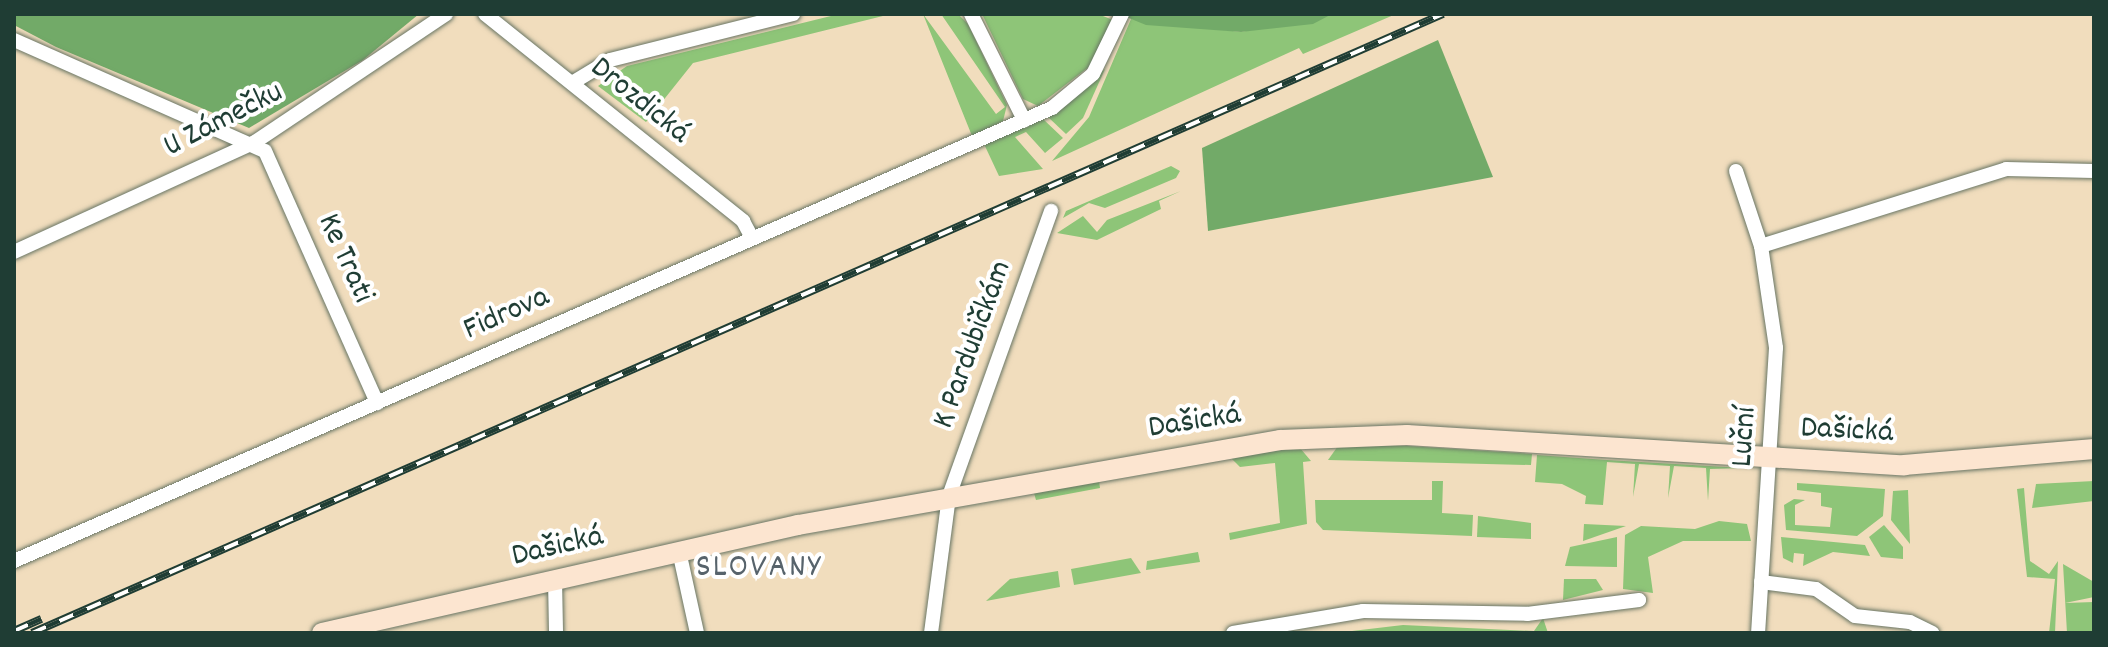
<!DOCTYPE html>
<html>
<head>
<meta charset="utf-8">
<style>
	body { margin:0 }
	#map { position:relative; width:2108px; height:647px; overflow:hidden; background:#f1ddbd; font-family:Dekko,sans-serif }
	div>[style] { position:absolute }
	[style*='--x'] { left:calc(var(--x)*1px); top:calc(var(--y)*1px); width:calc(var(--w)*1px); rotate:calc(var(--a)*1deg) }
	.green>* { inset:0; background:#8ec578 }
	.forest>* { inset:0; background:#72aa68 }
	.roads { filter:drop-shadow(0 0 2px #687564) drop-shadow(0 0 2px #687564) }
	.minor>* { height:14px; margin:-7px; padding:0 7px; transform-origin:7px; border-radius:7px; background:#fff }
	.secondary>* { height:20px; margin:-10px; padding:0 10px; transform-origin:10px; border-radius:10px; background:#fce5d0 }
	.rail>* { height:8px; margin-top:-4px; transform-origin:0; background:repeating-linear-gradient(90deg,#fff 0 15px,#1f3d34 0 30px); box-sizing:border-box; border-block:2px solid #1f3d34 }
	span { translate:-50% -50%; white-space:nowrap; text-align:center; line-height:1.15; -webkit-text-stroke:8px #fff; paint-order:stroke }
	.street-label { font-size:32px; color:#1f3d34 }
	.neighbourhood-label { font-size:34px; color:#57636b; letter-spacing:2px }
	.frame { position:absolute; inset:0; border:16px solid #1f3d34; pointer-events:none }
</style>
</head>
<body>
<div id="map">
	<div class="green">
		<div style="clip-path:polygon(839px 14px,891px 14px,693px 63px,646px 122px,598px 86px,627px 66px)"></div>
		<div style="clip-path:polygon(923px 14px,996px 114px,1005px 107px,941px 14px,958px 14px,968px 24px,1007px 105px,1003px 121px,972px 136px)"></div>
		<div style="clip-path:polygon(982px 14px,1098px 14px,1113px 20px,1090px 66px,1038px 106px,1023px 99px)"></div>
		<div style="clip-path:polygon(1332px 14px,1396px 14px,1303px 54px,1299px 48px,1052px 161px,1089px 117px,1131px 19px,1241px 32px)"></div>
		<div style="clip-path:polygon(1105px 69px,1083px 118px,1066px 134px,1048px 117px)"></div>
		<div style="clip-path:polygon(1043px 119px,1063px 138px,1045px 153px,1026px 132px,1015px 137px,1043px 169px,999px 176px,984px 144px)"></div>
		<div style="clip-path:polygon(1171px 166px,1180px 171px,1176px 178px,1105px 208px,1089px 203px,1063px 218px,1066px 211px)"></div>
		<div style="clip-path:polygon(1181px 191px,1159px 201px,1161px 209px,1097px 240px,1057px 233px,1083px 216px,1097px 232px,1107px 220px)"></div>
		<div style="clip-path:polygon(1392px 445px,1532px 454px,1531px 465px,1328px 460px,1338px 446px)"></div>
		<div style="clip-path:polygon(1300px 448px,1311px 461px,1303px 462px,1307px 524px,1230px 540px,1229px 533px,1280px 523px,1275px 463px,1240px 467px,1230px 457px)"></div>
		<div style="clip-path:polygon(1537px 455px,1607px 460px,1743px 468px,1710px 469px,1708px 501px,1706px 468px,1674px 466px,1668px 498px,1670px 466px,1639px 464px,1633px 497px,1635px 464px,1607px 462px,1603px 505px,1585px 504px,1586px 496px,1562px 484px,1535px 482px)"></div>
		<div style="clip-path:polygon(1099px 481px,1100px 488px,1036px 500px,1034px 493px)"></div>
		<div style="clip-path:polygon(1432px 481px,1443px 481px,1442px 513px,1473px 515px,1472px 536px,1323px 530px,1316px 522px,1315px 500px,1432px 500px)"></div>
		<div style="clip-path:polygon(2094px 481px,2094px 501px,2032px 508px,2036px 484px)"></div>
		<div style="clip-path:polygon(1797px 483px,1885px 489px,1883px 516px,1857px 536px,1786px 530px,1784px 505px,1794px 499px,1805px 500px,1795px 505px,1795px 525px,1830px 527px,1832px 508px,1821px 506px,1821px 493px,1797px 490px)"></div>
		<div style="clip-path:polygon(2024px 488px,2030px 561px,2049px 574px,2058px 561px,2055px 633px,2049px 633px,2055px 579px,2027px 577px,2017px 489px)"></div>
		<div style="clip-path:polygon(1908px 490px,1910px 544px,1891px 520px,1893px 491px)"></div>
		<div style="clip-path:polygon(1478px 516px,1531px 523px,1531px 539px,1477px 537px)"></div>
		<div style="clip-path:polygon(1719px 521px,1747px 524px,1751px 541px,1683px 541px,1648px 557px,1653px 593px,1623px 589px,1625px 535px,1641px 526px,1695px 529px)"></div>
		<div style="clip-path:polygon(1584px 524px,1626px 526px,1583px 541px)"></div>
		<div style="clip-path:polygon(1884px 525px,1903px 547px,1903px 559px,1881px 557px,1869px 537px)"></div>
		<div style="clip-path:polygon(1617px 537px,1617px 567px,1565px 566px,1570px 547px)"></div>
		<div style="clip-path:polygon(1781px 537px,1865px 545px,1870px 556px,1833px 552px,1803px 566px,1804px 554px,1794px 553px,1793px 563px,1783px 558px)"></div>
		<div style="clip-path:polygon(1198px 552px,1200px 562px,1146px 570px,1147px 561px)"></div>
		<div style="clip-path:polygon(1131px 558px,1141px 573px,1074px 585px,1071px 569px)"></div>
		<div style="clip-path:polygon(2063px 564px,2094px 582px,2094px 597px,2065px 603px,2094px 602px,2094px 633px,2067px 633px)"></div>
		<div style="clip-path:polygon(1058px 571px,1060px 587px,986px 601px,1010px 579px)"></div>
		<div style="clip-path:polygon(1564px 579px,1596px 579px,1603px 590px,1563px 600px)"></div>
		<div style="clip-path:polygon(1543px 618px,1548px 633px,1335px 633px,1403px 625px,1534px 631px)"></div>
	</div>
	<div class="forest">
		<div style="clip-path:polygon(14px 14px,419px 14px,363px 60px,249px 128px,56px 47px,14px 25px)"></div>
		<div style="clip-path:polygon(1119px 14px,1332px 14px,1313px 24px,1241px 32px,1146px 25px)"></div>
		<div style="clip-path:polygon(1438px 40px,1493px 177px,1208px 231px,1202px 148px)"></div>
	</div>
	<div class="roads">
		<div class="minor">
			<div style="--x:485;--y:14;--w:331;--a:38.7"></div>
			<div style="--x:743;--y:221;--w:19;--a:62"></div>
			<div style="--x:971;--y:14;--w:119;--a:63.4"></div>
			<div style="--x:14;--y:40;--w:274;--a:23.9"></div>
			<div style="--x:265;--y:151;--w:276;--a:66"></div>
			<div style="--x:572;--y:83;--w:44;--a:-31.2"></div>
			<div style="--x:610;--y:60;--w:189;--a:-14.1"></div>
			<div style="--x:1736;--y:171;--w:79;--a:71.6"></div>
			<div style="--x:1761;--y:246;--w:103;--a:81.6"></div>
			<div style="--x:1776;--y:348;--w:286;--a:93.6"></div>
			<div style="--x:1761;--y:246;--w:257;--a:-17.4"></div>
			<div style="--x:2006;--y:169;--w:88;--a:1.3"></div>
			<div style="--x:14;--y:252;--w:265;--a:-24.5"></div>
			<div style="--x:255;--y:142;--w:230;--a:-33.8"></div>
			<div style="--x:679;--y:551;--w:84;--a:77.6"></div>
			<div style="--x:14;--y:561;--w:1133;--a:-23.58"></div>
			<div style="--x:1052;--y:108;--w:53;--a:-39.7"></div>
			<div style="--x:1093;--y:74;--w:67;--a:-64.2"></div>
			<div style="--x:555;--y:579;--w:54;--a:88.9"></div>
			<div style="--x:1761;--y:582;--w:55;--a:7.3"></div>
			<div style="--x:1816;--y:589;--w:47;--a:34.7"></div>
			<div style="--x:1855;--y:616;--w:55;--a:6.2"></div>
			<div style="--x:1910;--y:622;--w:25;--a:26"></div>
			<div style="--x:931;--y:633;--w:138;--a:-82.5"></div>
			<div style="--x:949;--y:496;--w:303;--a:-70.3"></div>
			<div style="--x:1233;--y:633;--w:132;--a:-9.6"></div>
			<div style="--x:1363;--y:611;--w:164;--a:1"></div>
			<div style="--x:1527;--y:614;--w:113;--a:-7.1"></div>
		</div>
		<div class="secondary">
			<div style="--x:322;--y:633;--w:488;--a:-12.8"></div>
			<div style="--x:798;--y:525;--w:489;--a:-10"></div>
			<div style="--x:1280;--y:440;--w:127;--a:-2.3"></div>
			<div style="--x:1407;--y:435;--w:498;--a:3.5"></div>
			<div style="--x:1904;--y:465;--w:191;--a:-4.8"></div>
		</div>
	</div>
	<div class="rail">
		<div style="--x:14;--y:631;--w:30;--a:-24"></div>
		<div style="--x:32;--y:633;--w:1541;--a:-23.69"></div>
	</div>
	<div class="street-label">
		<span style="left:639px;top:102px;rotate:39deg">Drozdická</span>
		<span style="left:224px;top:121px;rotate:-27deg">U Zámečku</span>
		<span style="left:344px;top:259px;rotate:66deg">Ke Trati</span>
		<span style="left:507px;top:315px;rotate:-24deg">Fidrova</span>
		<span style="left:974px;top:345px;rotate:-70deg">K Pardubičkám</span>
		<span style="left:1195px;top:423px;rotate:-9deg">Dašická</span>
		<span style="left:1847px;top:432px;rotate:3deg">Dašická</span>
		<span style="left:1746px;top:437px;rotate:-86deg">Luční</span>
		<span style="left:558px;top:548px;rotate:-13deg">Dašická</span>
	</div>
	<div class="neighbourhood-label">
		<span style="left:759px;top:569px">SLOVANY</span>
	</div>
	<div class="frame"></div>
</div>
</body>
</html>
